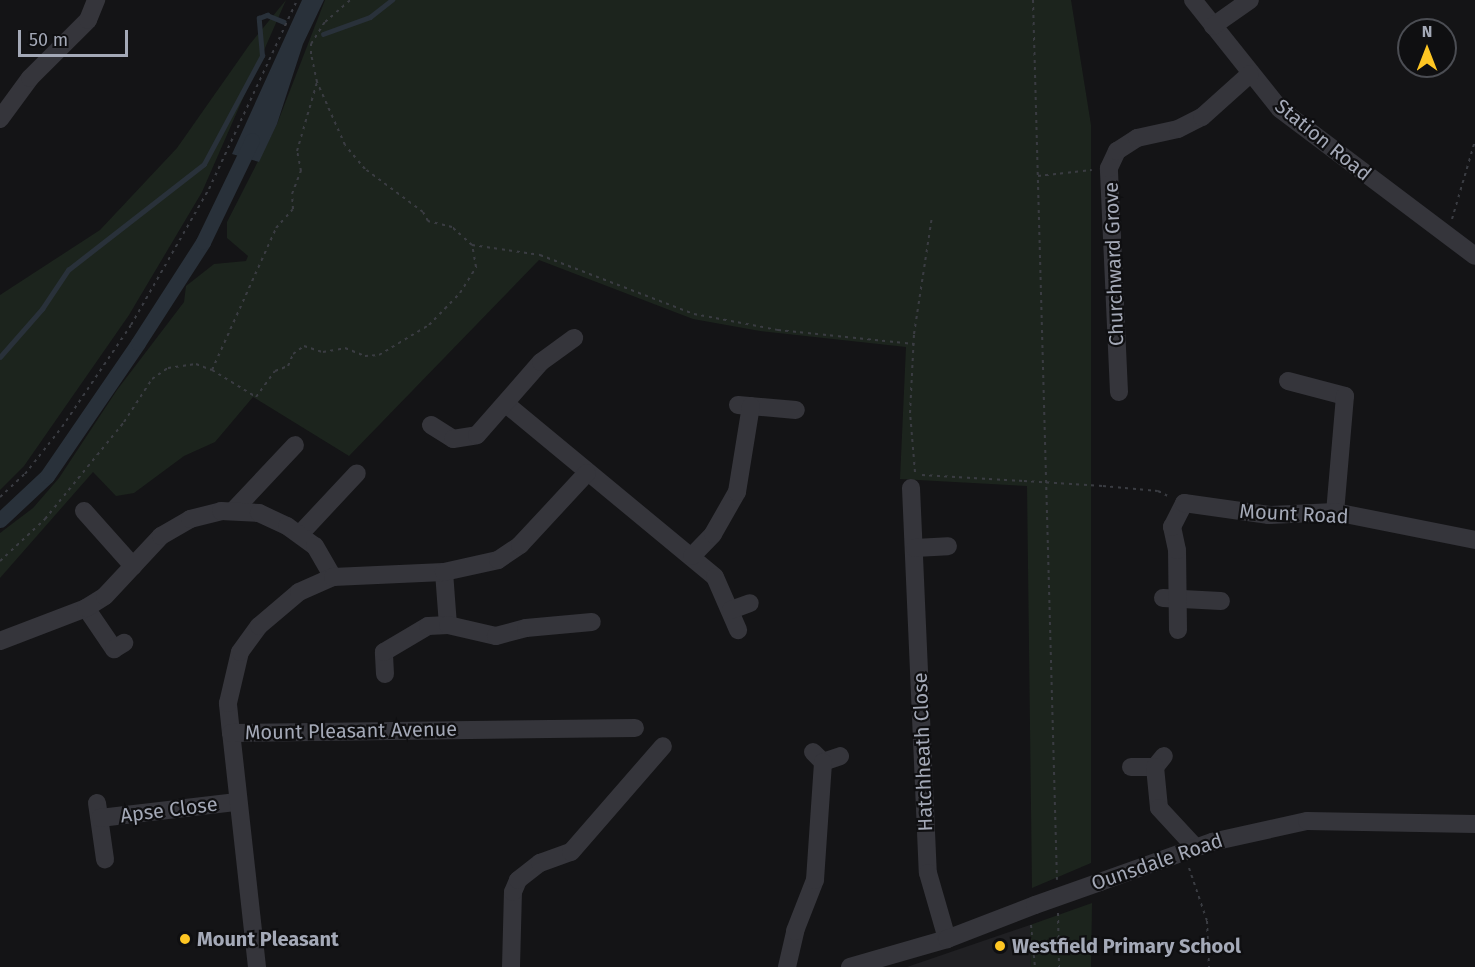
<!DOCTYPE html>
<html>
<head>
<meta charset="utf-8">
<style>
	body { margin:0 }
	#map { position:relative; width:1475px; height:967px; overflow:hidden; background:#141416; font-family:"Fira Sans",sans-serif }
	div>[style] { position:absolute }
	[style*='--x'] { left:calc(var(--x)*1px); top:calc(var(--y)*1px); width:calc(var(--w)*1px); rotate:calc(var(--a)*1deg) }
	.built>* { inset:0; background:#202023 }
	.green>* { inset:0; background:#1c241d }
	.water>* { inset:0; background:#29313a }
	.stream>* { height:4.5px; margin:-2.25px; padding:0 2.25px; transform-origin:2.25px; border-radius:2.25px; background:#29313a }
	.canal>* { height:15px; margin:-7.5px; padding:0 7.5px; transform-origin:7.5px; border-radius:7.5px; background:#29313a }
	.path>* { height:2px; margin-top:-1px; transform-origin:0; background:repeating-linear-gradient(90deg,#3a3c42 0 3px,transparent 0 7.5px) }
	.minor>* { height:18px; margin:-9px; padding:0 9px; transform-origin:9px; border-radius:9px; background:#35353b }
	.path-bridge>* { height:2px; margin-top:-1px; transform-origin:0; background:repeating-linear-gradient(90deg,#3a3c42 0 3px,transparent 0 7.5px) }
	.minor-bridge>* { height:18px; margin:-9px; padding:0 9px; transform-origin:9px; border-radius:9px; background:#35353b }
	.dots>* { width:16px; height:16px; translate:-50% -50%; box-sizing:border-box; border:3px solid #0f0f11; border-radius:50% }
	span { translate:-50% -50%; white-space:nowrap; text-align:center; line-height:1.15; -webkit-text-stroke:4.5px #0f0f11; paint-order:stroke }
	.street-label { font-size:20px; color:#a4a9b7 }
	.poi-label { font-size:20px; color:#a4a9b7; font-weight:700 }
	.left { translate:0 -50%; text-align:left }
	.north { position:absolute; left:1397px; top:18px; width:60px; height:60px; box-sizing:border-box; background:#0f0f11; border:2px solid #4b4d53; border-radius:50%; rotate:0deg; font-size:16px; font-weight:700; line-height:24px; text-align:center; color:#a4a9b7 }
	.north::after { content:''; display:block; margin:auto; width:21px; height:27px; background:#fec623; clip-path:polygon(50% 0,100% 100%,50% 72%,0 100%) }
	.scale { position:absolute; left:18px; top:30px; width:110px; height:27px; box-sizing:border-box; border:3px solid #a4a9b7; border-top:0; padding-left:8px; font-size:18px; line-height:21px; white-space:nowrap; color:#a4a9b7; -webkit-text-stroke:4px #0f0f11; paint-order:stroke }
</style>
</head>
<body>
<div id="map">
	<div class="built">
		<div style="clip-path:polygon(1030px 925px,1031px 967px,907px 967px)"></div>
	</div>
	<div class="green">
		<div style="clip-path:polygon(286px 0,202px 192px,129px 315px,24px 466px,0 490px,0 295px,100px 230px,177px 148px,250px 44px)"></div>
		<div style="clip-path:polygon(325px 0,1071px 0,1091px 125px,1091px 863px,1032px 888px,1027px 486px,900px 479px,906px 347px,760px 331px,693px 319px,539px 260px,349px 456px,253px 397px,215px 442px,184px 456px,134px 493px,116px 496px,93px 472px,0 578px,0 533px,33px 508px,59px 478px,117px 390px,184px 302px,186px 286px,214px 264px,246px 261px,248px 256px,227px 238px,227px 222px,277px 124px)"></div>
		<div style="clip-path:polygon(1092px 903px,1091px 967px,1031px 967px,1030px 925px)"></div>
	</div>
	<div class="water">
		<div style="clip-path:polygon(302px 0,324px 0,303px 44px,277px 124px,259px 162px,232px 154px)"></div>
	</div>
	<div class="stream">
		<div style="--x:323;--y:34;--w:50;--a:-19.9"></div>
		<div style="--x:370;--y:17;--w:28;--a:-38"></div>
		<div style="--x:0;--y:357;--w:64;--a:-48.8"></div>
		<div style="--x:42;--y:309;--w:47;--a:-56.3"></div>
		<div style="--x:68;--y:270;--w:172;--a:-37.9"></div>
		<div style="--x:204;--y:164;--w:123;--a:-61.8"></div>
		<div style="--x:262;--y:56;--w:38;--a:-95"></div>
		<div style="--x:259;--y:18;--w:9;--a:-21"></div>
		<div style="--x:267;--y:15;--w:18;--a:22"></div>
	</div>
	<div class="canal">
		<div style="--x:0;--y:520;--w:64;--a:-43.1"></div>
		<div style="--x:47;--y:476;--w:161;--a:-55.6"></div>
		<div style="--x:138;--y:343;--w:120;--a:-57.2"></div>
		<div style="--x:203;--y:242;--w:113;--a:-64.3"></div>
	</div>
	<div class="path">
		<div style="--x:1033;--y:0;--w:880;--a:88.44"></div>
		<div style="--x:1038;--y:176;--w:54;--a:-6.3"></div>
		<div style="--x:1452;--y:219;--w:81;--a:-73.6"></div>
		<div style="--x:472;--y:245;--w:69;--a:8.4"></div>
		<div style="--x:540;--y:255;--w:165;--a:21"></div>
		<div style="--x:694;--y:314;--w:86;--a:10.8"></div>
		<div style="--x:778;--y:330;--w:137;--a:5.9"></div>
		<div style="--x:212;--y:370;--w:52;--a:31.5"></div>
		<div style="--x:256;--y:397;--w:32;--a:-54"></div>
		<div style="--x:275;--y:371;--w:14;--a:-21"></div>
		<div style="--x:288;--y:366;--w:13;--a:-67"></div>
		<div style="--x:293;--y:354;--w:14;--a:-36"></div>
		<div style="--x:304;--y:346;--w:20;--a:18"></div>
		<div style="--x:323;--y:352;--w:22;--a:-10"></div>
		<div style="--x:345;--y:348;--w:22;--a:22"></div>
		<div style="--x:365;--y:356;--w:14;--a:-4"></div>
		<div style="--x:379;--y:355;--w:58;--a:-31"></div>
		<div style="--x:429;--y:325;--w:45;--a:-45.9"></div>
		<div style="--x:460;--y:293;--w:31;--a:-58"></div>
		<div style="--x:476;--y:267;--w:22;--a:-100"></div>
		<div style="--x:472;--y:245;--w:27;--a:-138"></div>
		<div style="--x:452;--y:227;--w:25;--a:-166"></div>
		<div style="--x:428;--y:221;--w:10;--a:-119"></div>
		<div style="--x:423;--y:212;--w:72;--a:-143.4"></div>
		<div style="--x:365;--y:169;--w:31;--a:-130"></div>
		<div style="--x:345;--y:145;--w:69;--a:-114"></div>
		<div style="--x:317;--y:82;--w:29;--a:-102"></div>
		<div style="--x:311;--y:54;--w:10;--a:-90"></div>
		<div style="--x:311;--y:44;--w:26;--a:-58"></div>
		<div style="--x:325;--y:22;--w:33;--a:-41"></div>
		<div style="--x:915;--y:472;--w:59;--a:-94.8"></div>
		<div style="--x:910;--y:413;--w:79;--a:-87.1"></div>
		<div style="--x:914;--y:334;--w:119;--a:-81.3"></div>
		<div style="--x:922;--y:475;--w:102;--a:3.4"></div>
		<div style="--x:1103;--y:486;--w:55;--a:5.2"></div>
		<div style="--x:1158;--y:491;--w:13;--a:27"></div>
		<div style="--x:0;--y:497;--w:34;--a:-43"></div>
		<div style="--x:25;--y:474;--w:60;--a:-51.8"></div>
		<div style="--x:62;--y:427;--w:123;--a:-55.9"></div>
		<div style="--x:131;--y:325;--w:157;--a:-60.2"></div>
		<div style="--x:209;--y:189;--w:208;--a:-65"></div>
		<div style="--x:0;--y:561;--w:62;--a:-43"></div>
		<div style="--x:45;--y:519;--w:125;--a:-50.8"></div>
		<div style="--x:124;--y:422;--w:51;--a:-56.9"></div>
		<div style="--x:152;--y:379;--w:19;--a:-35"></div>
		<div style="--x:168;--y:368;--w:28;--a:-8"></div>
		<div style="--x:196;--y:364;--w:17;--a:21"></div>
		<div style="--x:212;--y:370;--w:156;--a:-65.7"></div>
		<div style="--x:276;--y:228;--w:25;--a:-48"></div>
		<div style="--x:293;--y:209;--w:15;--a:-94"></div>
		<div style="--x:292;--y:194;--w:25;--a:-69"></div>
		<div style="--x:301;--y:171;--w:20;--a:-101"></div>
		<div style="--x:297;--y:151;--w:72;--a:-73.8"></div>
		<div style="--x:1189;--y:868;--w:56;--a:71.2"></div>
		<div style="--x:1207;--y:921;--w:46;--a:87.5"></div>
		<div style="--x:1058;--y:913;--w:54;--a:88.9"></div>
		<div style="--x:1031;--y:925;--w:42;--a:84.6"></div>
	</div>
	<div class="minor">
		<div style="--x:1193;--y:0;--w:139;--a:51.4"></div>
		<div style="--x:1280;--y:109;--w:244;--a:37"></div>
		<div style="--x:1213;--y:26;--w:45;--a:-35.1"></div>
		<div style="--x:0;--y:119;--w:51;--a:-53.8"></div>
		<div style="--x:30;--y:78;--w:82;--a:-45"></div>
		<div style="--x:88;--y:20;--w:22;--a:-68"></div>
		<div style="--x:1288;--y:381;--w:59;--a:14.7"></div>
		<div style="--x:1345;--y:396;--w:116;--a:94.9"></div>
		<div style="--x:1119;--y:392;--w:224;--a:-92.6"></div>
		<div style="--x:1109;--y:168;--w:19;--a:-65"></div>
		<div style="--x:1117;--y:151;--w:24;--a:-33"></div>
		<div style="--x:1137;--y:138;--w:42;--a:-12.4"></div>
		<div style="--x:1178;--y:129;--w:27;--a:-27"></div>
		<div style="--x:1202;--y:117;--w:64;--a:-41.9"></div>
		<div style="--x:506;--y:404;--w:271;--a:39.6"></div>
		<div style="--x:715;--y:577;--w:58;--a:66.5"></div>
		<div style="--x:738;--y:405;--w:58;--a:4.9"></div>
		<div style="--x:431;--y:425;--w:26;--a:32"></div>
		<div style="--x:453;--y:439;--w:24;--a:-9"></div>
		<div style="--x:477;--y:435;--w:97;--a:-48.8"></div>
		<div style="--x:541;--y:362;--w:41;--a:-36"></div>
		<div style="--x:911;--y:488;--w:385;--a:87.5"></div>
		<div style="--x:928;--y:873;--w:69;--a:73.9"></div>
		<div style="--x:234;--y:510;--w:89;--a:-46.8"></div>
		<div style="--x:84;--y:511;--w:74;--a:48.3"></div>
		<div style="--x:300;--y:534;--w:83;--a:-46.9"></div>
		<div style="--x:915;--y:548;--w:33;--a:-3"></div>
		<div style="--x:692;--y:556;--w:30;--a:-46"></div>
		<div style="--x:713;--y:534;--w:48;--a:-60.3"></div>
		<div style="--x:737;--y:492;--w:87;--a:-80.8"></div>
		<div style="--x:444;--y:572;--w:53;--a:85.7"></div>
		<div style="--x:1163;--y:598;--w:58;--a:3"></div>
		<div style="--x:86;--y:608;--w:50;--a:55.7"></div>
		<div style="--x:114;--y:649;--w:12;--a:-31"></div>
		<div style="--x:731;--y:610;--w:20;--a:-20"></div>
		<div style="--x:1178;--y:630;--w:80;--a:-90.7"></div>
		<div style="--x:1177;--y:550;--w:24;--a:-102"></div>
		<div style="--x:1172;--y:527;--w:27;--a:-63"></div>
		<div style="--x:1184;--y:503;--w:86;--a:8"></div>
		<div style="--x:1269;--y:515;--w:66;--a:-2.6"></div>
		<div style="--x:1335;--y:512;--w:143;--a:11.3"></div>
		<div style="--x:0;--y:641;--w:92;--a:-21"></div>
		<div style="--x:86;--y:608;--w:22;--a:-32"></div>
		<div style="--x:105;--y:596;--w:82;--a:-47"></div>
		<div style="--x:161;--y:536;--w:34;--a:-30"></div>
		<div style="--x:190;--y:519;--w:32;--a:-14"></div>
		<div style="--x:221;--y:511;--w:38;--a:3"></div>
		<div style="--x:259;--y:513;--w:31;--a:25"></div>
		<div style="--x:287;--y:526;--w:34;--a:36"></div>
		<div style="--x:315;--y:546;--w:36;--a:60"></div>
		<div style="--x:385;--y:674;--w:22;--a:-93"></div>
		<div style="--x:384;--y:652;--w:51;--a:-30.6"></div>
		<div style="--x:428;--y:626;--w:20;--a:-3"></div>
		<div style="--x:448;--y:625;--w:49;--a:12.9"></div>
		<div style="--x:496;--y:636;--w:31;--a:-15"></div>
		<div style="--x:526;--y:628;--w:66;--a:-5.2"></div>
		<div style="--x:231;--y:733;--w:30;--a:-96"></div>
		<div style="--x:228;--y:703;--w:52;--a:-76.8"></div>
		<div style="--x:240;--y:652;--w:32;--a:-54"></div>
		<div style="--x:259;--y:626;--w:52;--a:-40.4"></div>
		<div style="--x:299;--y:592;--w:37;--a:-24"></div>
		<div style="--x:333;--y:577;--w:111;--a:-2.6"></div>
		<div style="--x:444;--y:572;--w:55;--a:-12.5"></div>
		<div style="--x:498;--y:560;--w:27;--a:-34"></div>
		<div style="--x:520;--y:545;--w:98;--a:-47.1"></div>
		<div style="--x:813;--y:752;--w:14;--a:45"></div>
		<div style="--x:823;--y:762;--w:18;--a:-19"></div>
		<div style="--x:1131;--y:767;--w:24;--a:0"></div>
		<div style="--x:1155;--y:767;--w:14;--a:-51"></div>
		<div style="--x:1155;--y:767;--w:41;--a:84.4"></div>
		<div style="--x:1159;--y:808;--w:53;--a:47.3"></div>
		<div style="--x:97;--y:803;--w:57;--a:81.9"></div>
		<div style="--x:100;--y:818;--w:138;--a:-6.7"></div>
		<div style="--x:1100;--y:882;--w:119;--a:-19.7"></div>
		<div style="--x:1212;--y:842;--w:97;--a:-12.5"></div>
		<div style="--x:1307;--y:821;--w:168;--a:1"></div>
		<div style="--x:257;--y:967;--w:235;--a:-96.3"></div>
		<div style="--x:231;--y:733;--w:404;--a:-0.7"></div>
		<div style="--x:511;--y:967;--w:75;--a:-88.5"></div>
		<div style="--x:513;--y:892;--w:13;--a:-67"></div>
		<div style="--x:518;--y:880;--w:28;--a:-38"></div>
		<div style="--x:540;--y:863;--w:33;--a:-20"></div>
		<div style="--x:571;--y:852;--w:140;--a:-49"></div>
		<div style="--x:787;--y:967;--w:37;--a:-77"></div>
		<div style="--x:795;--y:931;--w:55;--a:-68.6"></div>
		<div style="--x:815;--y:880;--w:118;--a:-86.1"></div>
		<div style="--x:850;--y:967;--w:101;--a:-16.1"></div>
		<div style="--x:947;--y:939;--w:94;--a:-21.1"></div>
	</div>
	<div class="path-bridge">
		<div style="--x:1024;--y:481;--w:79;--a:3.6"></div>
	</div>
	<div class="minor-bridge">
		<div style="--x:1035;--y:905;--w:69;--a:-19.5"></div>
	</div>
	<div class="dots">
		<div style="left:185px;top:939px;background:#fec623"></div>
		<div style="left:1000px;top:946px;background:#fec623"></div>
	</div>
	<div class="street-label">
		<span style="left:1323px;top:140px;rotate:39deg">Station Road</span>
		<span style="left:1114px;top:264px;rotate:-92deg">Churchward Grove</span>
		<span style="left:1294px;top:514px;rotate:3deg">Mount Road</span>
		<span style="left:351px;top:731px;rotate:-1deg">Mount Pleasant Avenue</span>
		<span style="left:923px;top:752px;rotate:-92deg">Hatchheath Close</span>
		<span style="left:169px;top:810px;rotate:-7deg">Apse Close</span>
		<span style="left:1157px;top:862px;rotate:-19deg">Ounsdale Road</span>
	</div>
	<div class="poi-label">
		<span class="left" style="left:197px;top:939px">Mount Pleasant</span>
		<span class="left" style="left:1012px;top:946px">Westfield Primary School</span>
	</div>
	<div class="north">N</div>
	<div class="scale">50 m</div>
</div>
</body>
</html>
